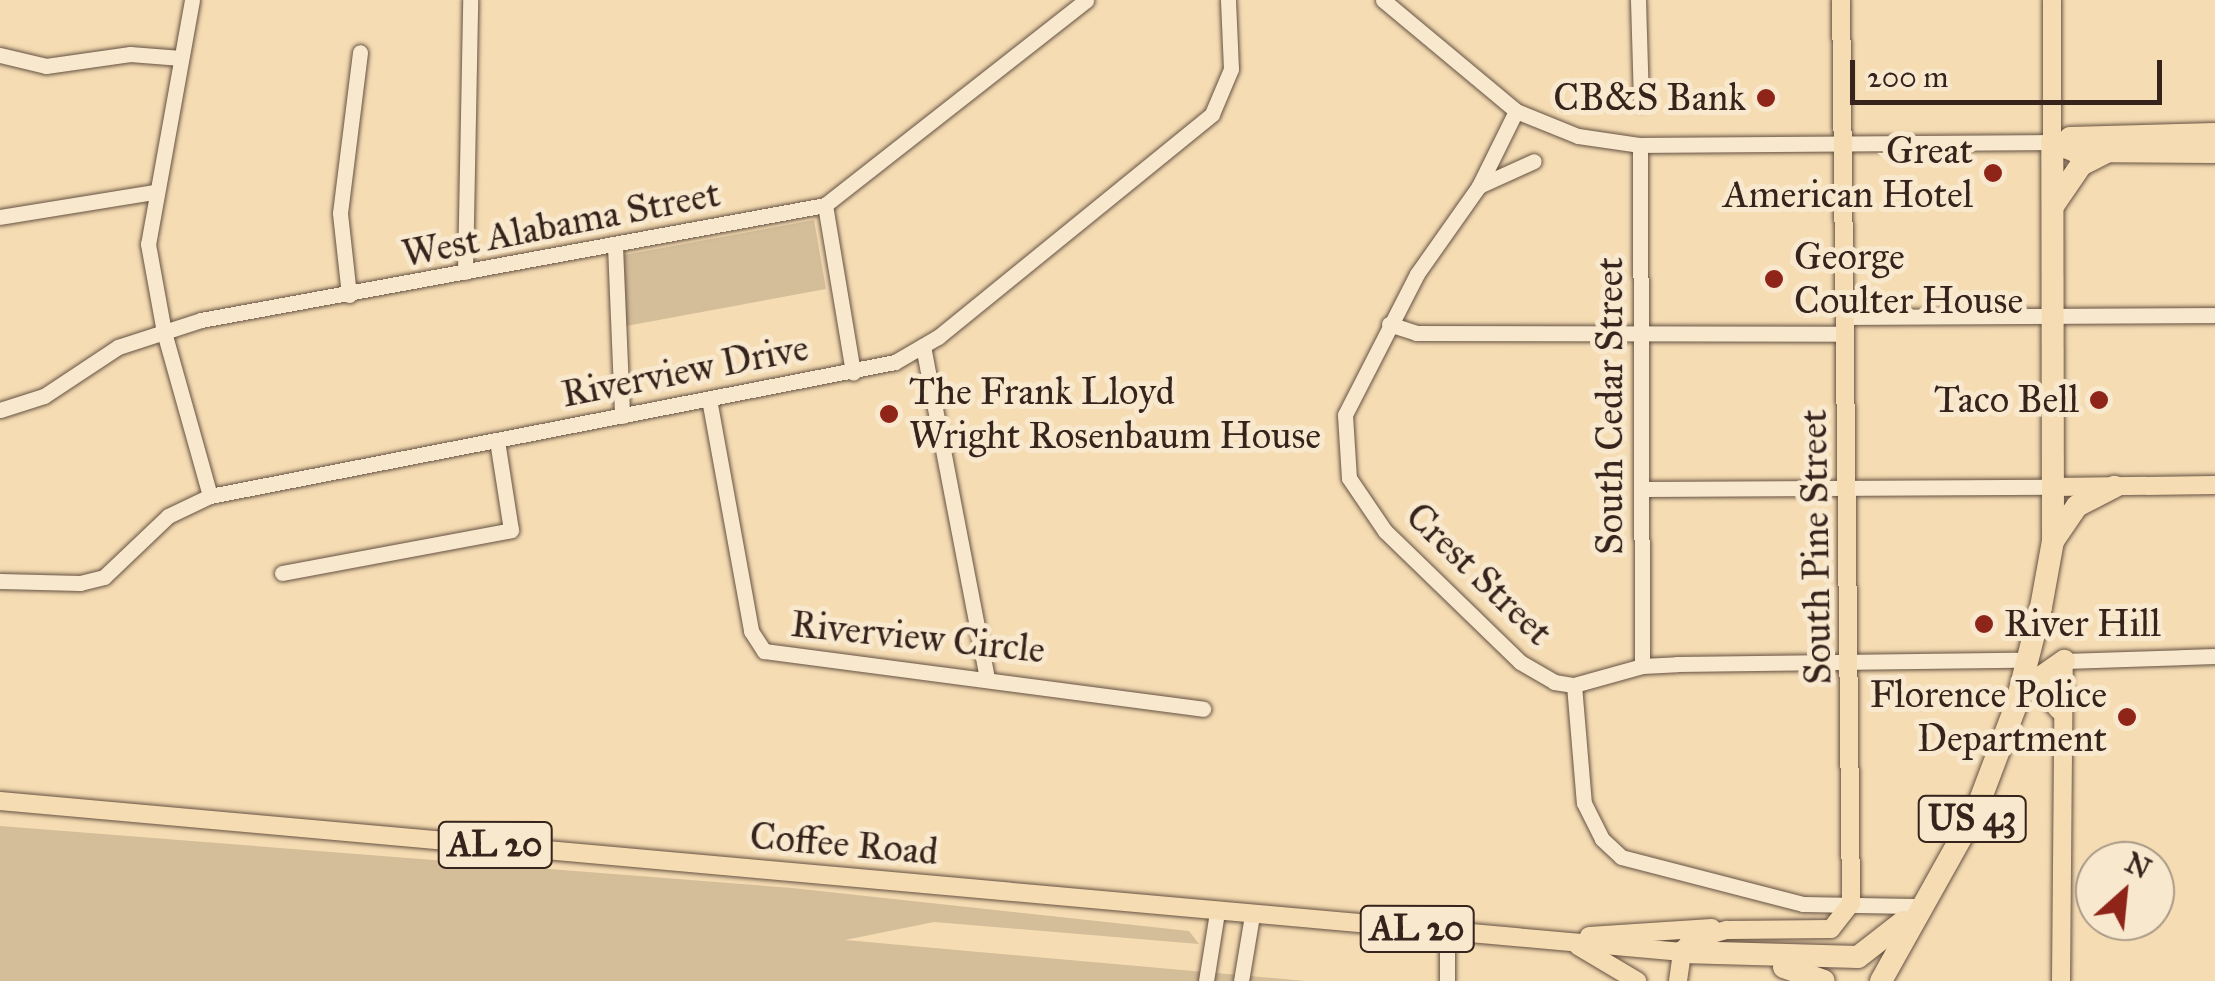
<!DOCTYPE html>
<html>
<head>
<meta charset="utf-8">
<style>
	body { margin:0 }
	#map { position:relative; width:2215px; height:981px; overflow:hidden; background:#f5dcb3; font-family:"IM FELL Great Primer",serif }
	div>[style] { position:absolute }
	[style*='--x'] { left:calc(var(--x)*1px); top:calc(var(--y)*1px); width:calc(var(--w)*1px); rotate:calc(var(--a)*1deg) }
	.green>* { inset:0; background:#d4bd99 }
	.roads { filter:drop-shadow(0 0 2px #655142) drop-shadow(0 0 2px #655142) }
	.minor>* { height:15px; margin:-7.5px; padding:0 7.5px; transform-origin:7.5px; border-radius:7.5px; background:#f8e8ce }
	.major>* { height:18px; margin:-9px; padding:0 9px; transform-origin:9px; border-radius:9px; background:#f5dcb3 }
	.highway>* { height:22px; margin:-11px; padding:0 11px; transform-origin:11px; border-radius:11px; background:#f5dcb3 }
	.dots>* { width:28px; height:28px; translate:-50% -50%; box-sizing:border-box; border:5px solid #f8e8ce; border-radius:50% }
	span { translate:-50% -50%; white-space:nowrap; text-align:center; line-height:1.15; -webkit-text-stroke:10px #f8e8ce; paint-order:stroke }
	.shield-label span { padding:2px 8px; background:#f8e8ce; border:2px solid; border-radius:8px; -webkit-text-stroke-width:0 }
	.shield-label { font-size:35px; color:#35231c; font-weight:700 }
	.poi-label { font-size:38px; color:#35231c }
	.right { translate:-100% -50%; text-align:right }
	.left { translate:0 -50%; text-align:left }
	.street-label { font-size:38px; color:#35231c }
	.north { position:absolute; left:2075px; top:841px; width:100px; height:100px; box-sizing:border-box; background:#f8e8ce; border:2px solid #aa9987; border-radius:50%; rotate:27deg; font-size:28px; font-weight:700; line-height:40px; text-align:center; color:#35231c }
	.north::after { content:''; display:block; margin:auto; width:35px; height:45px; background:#8f2418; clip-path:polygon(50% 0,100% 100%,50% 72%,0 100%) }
	.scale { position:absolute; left:1850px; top:60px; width:312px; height:45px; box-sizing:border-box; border:5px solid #35231c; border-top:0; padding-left:12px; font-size:30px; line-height:35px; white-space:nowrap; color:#35231c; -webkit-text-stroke:8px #f8e8ce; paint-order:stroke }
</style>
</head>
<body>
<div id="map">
	<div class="green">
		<div style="clip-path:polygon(814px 220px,826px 289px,626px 326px,624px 255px)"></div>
		<div style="clip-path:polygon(0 826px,792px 888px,1189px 931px,1199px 944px,934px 922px,845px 940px,1306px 981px,0 981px)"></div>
	</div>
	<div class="roads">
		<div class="minor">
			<div style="--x:192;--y:0;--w:248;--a:100.2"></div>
			<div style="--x:148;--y:244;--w:89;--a:79.7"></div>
			<div style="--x:164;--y:332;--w:170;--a:74.3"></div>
			<div style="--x:1383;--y:0;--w:173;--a:39.8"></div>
			<div style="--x:1516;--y:111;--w:67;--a:22"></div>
			<div style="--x:1578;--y:136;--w:63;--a:8.3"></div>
			<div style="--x:1640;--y:145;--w:412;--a:-0.4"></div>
			<div style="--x:1638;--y:0;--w:103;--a:88.3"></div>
			<div style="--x:0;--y:55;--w:47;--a:13.4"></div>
			<div style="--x:46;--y:66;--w:85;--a:-8.1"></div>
			<div style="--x:130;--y:54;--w:51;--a:4.5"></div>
			<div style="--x:1516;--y:111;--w:84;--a:116.3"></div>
			<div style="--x:1479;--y:186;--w:108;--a:125.2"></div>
			<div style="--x:1417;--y:274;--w:158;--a:117.1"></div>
			<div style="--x:1345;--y:415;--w:63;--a:86.4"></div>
			<div style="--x:1349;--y:478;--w:64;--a:55.8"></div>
			<div style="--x:1385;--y:531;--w:188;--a:44.1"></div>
			<div style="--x:1520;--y:662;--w:39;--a:30"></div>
			<div style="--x:1554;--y:682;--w:20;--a:9"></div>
			<div style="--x:1574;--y:685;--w:71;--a:-15.6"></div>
			<div style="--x:1642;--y:666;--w:35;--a:-3"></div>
			<div style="--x:1677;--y:664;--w:339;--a:-0.7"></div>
			<div style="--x:1640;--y:145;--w:521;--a:89.78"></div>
			<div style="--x:1479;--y:186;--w:60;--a:-24.4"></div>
			<div style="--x:825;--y:205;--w:170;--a:80.5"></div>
			<div style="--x:0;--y:217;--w:157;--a:-9.2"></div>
			<div style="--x:615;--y:246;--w:170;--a:87.6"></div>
			<div style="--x:465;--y:272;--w:272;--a:-88.9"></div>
			<div style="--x:349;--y:295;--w:82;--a:-96.3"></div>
			<div style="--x:340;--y:213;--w:162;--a:-82.9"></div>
			<div style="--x:1846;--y:317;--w:369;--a:-0.3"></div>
			<div style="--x:1389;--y:324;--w:28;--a:18"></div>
			<div style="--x:1416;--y:333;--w:430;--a:0.1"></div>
			<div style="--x:923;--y:346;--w:338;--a:79.1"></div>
			<div style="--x:709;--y:399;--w:236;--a:79.7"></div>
			<div style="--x:751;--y:631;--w:24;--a:57"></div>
			<div style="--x:764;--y:651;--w:443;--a:7.5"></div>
			<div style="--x:0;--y:410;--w:46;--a:-17.7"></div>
			<div style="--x:44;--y:396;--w:89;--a:-33.5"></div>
			<div style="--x:118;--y:347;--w:87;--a:-18"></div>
			<div style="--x:201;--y:320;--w:635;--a:-10.44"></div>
			<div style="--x:825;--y:205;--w:332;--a:-38.1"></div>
			<div style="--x:1643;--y:489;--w:410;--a:-0.3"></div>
			<div style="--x:282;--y:573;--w:233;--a:-10.6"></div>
			<div style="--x:511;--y:530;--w:90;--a:-98.9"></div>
			<div style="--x:0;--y:581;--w:80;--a:1.4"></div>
			<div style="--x:80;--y:583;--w:25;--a:-14"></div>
			<div style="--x:104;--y:577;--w:88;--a:-43.6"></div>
			<div style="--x:168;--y:516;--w:47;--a:-25.5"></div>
			<div style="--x:210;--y:496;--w:698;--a:-11.07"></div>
			<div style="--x:895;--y:362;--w:50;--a:-30.2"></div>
			<div style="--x:938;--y:337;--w:353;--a:-39.1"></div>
			<div style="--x:1212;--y:114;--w:49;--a:-67.1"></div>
			<div style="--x:1231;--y:69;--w:69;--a:-92.5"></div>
			<div style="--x:2064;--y:661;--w:151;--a:-1.9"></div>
			<div style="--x:1574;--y:685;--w:118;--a:85.2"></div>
			<div style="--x:1584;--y:803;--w:40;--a:63.4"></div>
			<div style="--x:1602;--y:839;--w:26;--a:43"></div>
			<div style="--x:1621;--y:857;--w:188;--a:14.5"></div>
			<div style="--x:1803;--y:904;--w:110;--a:1"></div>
			<div style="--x:1206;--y:981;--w:70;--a:-80.9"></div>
			<div style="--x:1241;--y:981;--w:67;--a:-80.5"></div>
			<div style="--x:1447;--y:981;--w:50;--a:-90"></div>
		</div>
		<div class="major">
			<div style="--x:2052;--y:0;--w:142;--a:90"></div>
			<div style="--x:2053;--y:487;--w:162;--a:-0.7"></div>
			<div style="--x:0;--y:801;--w:1689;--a:5.13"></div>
			<div style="--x:1589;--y:936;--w:123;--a:-3.7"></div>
			<div style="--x:1578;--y:946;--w:69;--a:30.7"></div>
			<div style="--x:1682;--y:952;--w:15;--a:-53"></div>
			<div style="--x:1691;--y:940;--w:37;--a:-16"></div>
			<div style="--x:1727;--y:930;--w:104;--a:-0.6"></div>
			<div style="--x:1831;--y:929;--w:33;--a:-52"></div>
			<div style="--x:1851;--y:903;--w:903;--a:-90.63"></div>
			<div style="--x:1678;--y:981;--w:29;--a:-82"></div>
			<div style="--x:2061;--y:981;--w:320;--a:-89.5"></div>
		</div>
		<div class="highway">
			<div style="--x:2070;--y:138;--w:145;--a:-1.6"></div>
			<div style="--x:2052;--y:142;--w:25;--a:21"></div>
			<div style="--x:2075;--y:151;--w:140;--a:0.4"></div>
			<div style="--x:2053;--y:206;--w:50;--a:-55.7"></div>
			<div style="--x:2081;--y:165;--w:27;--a:-27"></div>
			<div style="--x:2053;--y:541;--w:42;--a:-55.6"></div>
			<div style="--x:2077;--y:506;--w:42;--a:-27.2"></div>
			<div style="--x:2020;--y:692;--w:54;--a:-35.2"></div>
			<div style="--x:2020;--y:692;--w:22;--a:-13"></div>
			<div style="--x:2041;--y:687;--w:29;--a:49"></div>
			<div style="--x:1682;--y:952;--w:176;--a:1.6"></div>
			<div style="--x:1858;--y:957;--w:57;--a:-37.9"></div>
			<div style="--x:1784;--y:967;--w:42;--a:19.3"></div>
			<div style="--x:1881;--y:981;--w:195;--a:-60.8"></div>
			<div style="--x:1976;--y:811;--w:113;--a:-69.3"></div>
			<div style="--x:2016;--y:705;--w:101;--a:-75.7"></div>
			<div style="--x:2041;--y:607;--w:67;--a:-79.7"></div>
			<div style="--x:2053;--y:541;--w:399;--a:-90.1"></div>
		</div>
	</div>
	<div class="dots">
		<div style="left:1766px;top:98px;background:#8f2418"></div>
		<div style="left:1993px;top:173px;background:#8f2418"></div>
		<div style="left:1774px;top:279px;background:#8f2418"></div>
		<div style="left:2099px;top:400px;background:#8f2418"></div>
		<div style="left:889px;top:414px;background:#8f2418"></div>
		<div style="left:1984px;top:624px;background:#8f2418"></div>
		<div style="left:2127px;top:717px;background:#8f2418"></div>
	</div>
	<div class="shield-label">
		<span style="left:1972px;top:819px">US 43</span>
		<span style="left:495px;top:845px">AL 20</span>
		<span style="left:1417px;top:929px">AL 20</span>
	</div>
	<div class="poi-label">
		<span class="right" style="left:1746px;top:98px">CB&amp;S Bank</span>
		<span class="right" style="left:1973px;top:173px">Great<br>American Hotel</span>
		<span class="left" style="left:1794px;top:279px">George<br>Coulter House</span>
		<span class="left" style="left:909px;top:414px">The Frank Lloyd<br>Wright Rosenbaum House</span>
		<span class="right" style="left:2079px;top:400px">Taco Bell</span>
		<span class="left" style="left:2004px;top:624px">River Hill</span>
		<span class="right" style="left:2107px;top:717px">Florence Police<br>Department</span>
	</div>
	<div class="street-label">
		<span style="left:561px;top:224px;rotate:-11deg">West Alabama Street</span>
		<span style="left:685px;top:371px;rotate:-11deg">Riverview Drive</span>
		<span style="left:1610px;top:406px;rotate:-90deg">South Cedar Street</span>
		<span style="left:1816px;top:547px;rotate:-91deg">South Pine Street</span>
		<span style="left:1479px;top:574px;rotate:44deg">Crest Street</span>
		<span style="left:918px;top:637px;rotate:6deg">Riverview Circle</span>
		<span style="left:844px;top:844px;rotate:5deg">Coffee Road</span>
	</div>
	<div class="north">N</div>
	<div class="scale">200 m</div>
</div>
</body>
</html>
